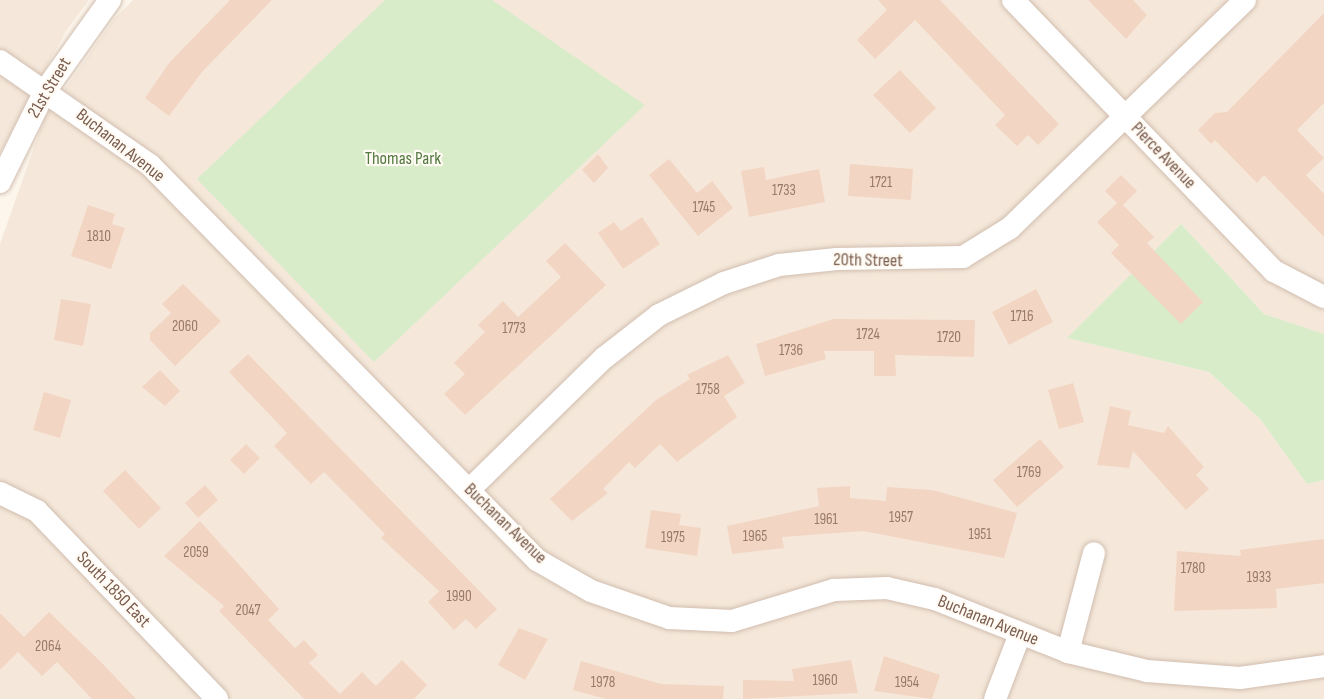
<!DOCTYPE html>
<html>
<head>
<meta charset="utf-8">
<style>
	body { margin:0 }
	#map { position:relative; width:1324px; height:699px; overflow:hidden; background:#fdf6ec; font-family:"Sofia Sans Condensed",sans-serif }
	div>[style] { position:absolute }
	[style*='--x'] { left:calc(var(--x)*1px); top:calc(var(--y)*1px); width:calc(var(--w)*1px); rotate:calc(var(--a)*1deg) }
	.residential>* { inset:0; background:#f5e8da }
	.green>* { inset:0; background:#d8ecc9 }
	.building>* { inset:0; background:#f3d5c3 }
	.roads { filter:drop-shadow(0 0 2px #d1beb0) drop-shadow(0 0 2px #d1beb0) }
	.minor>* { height:22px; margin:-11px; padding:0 11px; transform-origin:11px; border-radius:11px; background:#fff }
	span { translate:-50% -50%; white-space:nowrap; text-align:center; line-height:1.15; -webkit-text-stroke:4.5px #fffaf3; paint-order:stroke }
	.number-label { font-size:15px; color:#987a6a }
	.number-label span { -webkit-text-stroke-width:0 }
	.street-label { font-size:18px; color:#7a5c4d }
	.park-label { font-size:18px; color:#537a41 }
</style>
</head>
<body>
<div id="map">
	<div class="residential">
		<div style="clip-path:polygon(0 0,89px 0,66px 31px,0 153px)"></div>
		<div style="clip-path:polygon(133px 0,1324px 0,1324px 334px,1264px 314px,1181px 224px,1068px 338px,1209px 372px,1261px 420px,1307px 484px,1324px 480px,1324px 699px,0 699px,0 244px,44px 119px,114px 19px)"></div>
	</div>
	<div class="green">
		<div style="clip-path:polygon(385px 0,492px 0,645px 105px,374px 362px,197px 179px)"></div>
		<div style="clip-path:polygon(1181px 224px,1264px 314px,1324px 334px,1324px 480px,1307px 484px,1261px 420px,1209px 372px,1067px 338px)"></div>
	</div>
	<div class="building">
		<div style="clip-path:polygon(230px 0,272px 0,202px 72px,169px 116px,145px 98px,169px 63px)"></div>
		<div style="clip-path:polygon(878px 0,940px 0,1059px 124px,1038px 145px,1028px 135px,1017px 146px,995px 125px,1005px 115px,915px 20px,875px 59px,857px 40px,887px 10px)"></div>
		<div style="clip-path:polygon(1088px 0,1133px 0,1147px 15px,1126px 39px)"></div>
		<div style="clip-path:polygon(1324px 13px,1324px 103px,1297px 130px,1324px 158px,1306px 175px,1324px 194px,1324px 237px,1264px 175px,1257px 183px,1215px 140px,1211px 144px,1198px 130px,1215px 113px,1227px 112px)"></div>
		<div style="clip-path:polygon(900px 70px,936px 108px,910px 133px,873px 95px)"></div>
		<div style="clip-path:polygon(598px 154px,608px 168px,594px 183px,582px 170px)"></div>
		<div style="clip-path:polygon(669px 159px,697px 193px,712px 181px,733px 208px,698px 236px,649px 175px)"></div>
		<div style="clip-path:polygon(850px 164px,913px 169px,911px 200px,848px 196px)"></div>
		<div style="clip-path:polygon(764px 167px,766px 180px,819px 169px,825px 202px,749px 217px,741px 171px)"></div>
		<div style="clip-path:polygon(1121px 175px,1137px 191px,1123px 205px,1154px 237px,1147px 243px,1203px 302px,1181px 324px,1111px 253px,1119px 245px,1097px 222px,1117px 203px,1105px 191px)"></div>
		<div style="clip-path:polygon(88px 205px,115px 214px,112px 224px,125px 228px,111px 269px,71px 256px)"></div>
		<div style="clip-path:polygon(642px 217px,660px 244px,623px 269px,598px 233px,614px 222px,621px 231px)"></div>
		<div style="clip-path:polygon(565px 243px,606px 285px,465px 415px,444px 394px,465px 374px,454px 363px,485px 332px,478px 325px,503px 301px,518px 317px,561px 277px,546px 261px)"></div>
		<div style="clip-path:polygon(183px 284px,221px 321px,175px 366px,150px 340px,150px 333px,171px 313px,162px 304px)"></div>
		<div style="clip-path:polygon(1036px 289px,1053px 322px,1009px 345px,992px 312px)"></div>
		<div style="clip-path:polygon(61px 299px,91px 304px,83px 346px,54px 340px)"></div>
		<div style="clip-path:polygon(833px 319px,975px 320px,974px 357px,895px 355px,896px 376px,874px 376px,874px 351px,824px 351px,826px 359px,765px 376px,756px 344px)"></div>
		<div style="clip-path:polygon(248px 354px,497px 609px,476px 629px,466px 619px,454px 630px,428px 602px,439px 591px,381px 538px,385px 534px,324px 472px,311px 484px,274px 446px,287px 433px,229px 372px)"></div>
		<div style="clip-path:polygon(728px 355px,745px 383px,724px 396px,737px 417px,677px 462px,660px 444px,635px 468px,629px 462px,603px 489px,608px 493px,572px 521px,550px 499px,656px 400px,690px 379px,687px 375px)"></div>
		<div style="clip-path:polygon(160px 370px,180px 391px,165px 406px,142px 387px)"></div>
		<div style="clip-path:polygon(1073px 383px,1084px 422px,1059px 429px,1048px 390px)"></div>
		<div style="clip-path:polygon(44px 392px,71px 400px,60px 438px,33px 430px)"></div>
		<div style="clip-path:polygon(1110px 406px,1131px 411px,1128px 425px,1164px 433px,1168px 426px,1204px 467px,1196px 475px,1209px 489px,1186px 510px,1133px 451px,1129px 468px,1097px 465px)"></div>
		<div style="clip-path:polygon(1040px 439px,1064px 467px,1017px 507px,993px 480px)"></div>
		<div style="clip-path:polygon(246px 444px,260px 458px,244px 474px,230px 460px)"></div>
		<div style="clip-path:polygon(125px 470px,161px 508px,139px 529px,103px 491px)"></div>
		<div style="clip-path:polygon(205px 485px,218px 500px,198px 518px,185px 503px)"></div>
		<div style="clip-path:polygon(850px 486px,850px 498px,886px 501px,887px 487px,932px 490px,1017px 513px,1004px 558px,863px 531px,782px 537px,784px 548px,732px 554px,727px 526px,819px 506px,817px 488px)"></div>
		<div style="clip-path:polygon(651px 510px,681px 514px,679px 525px,701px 528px,697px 556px,645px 548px)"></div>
		<div style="clip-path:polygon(200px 521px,279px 609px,268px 620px,295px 648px,304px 640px,318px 655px,309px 663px,340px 694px,362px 672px,376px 686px,402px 660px,427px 685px,414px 699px,304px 699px,219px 611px,224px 606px,164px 556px)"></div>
		<div style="clip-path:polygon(1324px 539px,1324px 583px,1276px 589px,1277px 608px,1174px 611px,1177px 551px,1241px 556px,1240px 550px)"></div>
		<div style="clip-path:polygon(49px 612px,102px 663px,136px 699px,92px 699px,57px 662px,42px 676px,18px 652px,0 670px,0 613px,24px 637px)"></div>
		<div style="clip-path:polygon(519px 628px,548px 639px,525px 680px,498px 665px)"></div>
		<div style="clip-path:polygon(884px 656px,940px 675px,932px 699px,874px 691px)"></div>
		<div style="clip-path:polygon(851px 660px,858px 693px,743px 699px,743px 680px,794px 681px,792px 669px)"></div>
		<div style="clip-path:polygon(581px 661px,661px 684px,724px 686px,723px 699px,606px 699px,573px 690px)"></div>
	</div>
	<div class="roads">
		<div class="minor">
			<div style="--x:1013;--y:0;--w:376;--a:46.1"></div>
			<div style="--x:1274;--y:271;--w:56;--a:27.5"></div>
			<div style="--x:0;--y:61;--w:183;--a:34.7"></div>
			<div style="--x:150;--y:165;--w:553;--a:45.59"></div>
			<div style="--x:537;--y:560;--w:62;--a:29.9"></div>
			<div style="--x:591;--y:591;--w:83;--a:19.1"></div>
			<div style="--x:669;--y:618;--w:63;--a:2.7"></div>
			<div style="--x:732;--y:621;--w:107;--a:-16.9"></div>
			<div style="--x:834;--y:590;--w:53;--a:-2.2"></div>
			<div style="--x:887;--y:588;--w:49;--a:12.9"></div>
			<div style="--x:935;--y:599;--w:143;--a:21.7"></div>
			<div style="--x:1068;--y:652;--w:81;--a:13.5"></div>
			<div style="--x:1147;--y:671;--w:93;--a:4.3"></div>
			<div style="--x:1240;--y:678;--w:85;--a:-8.1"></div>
			<div style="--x:0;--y:182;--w:102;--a:-63.7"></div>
			<div style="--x:45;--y:91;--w:112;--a:-54.5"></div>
			<div style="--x:469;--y:490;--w:189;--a:-44.4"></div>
			<div style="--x:604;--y:358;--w:70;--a:-38"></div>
			<div style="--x:659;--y:315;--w:72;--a:-26.2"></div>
			<div style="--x:724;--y:283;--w:58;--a:-18.1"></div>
			<div style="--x:779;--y:265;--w:58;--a:-5.9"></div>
			<div style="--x:837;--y:259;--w:126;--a:-0.9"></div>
			<div style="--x:963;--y:257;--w:55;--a:-31.7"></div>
			<div style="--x:1010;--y:228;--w:327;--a:-44.1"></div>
			<div style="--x:0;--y:493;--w:41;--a:25.9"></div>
			<div style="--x:37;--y:511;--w:260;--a:46.2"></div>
			<div style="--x:1068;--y:652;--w:102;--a:-75.3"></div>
			<div style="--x:995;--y:699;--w:70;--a:-69"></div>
		</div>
	</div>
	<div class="number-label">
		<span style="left:881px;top:183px">1721</span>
		<span style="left:784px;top:191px">1733</span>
		<span style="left:704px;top:208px">1745</span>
		<span style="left:99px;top:237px">1810</span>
		<span style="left:1022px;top:317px">1716</span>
		<span style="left:185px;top:327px">2060</span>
		<span style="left:514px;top:329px">1773</span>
		<span style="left:868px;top:335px">1724</span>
		<span style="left:949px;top:338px">1720</span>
		<span style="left:791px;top:351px">1736</span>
		<span style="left:708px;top:390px">1758</span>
		<span style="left:1029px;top:473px">1769</span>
		<span style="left:901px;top:518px">1957</span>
		<span style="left:826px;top:520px">1961</span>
		<span style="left:980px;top:535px">1951</span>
		<span style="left:755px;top:537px">1965</span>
		<span style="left:673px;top:538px">1975</span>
		<span style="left:196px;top:553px">2059</span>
		<span style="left:1193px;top:569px">1780</span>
		<span style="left:1259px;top:578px">1933</span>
		<span style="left:459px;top:597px">1990</span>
		<span style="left:248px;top:611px">2047</span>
		<span style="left:48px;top:647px">2064</span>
		<span style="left:825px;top:681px">1960</span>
		<span style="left:603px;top:683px">1978</span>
		<span style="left:907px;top:683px">1954</span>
	</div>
	<div class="street-label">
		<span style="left:50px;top:88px;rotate:-59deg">21st Street</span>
		<span style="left:120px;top:146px;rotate:38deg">Buchanan Avenue</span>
		<span style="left:1163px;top:156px;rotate:46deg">Pierce Avenue</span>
		<span style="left:868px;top:261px;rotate:1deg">20th Street</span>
		<span style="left:505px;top:524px;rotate:44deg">Buchanan Avenue</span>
		<span style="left:113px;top:590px;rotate:46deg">South 1850 East</span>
		<span style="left:988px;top:621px;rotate:22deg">Buchanan Avenue</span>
	</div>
	<div class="park-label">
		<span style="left:403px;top:159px">Thomas Park</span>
	</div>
</div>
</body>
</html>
